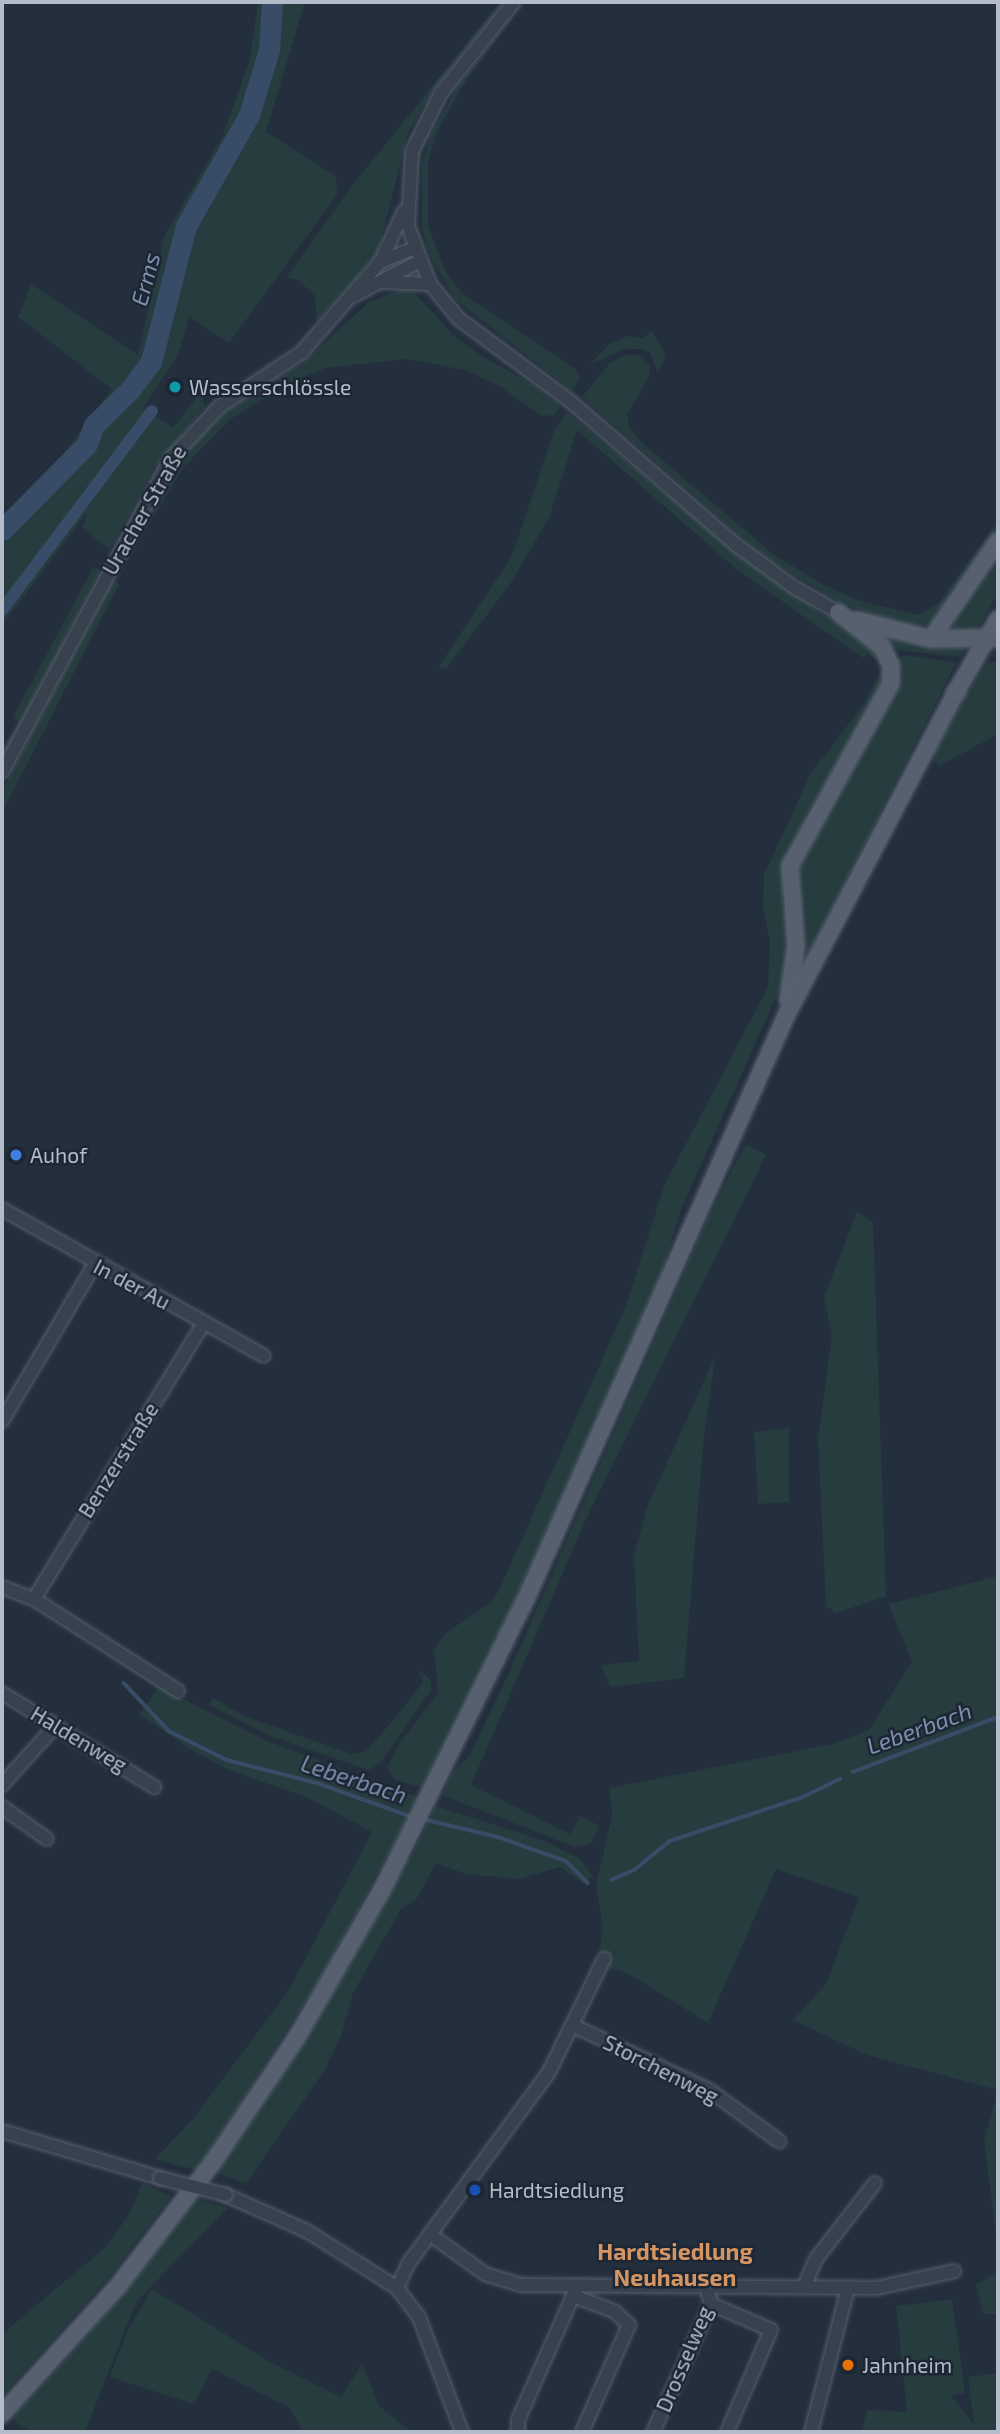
<!DOCTYPE html>
<html>
<head>
<meta charset="utf-8">
<style>
	body { margin:0 }
	#map { position:relative; width:1000px; height:2434px; overflow:hidden; background:#242f3e; font-family:"Exo 2",sans-serif }
	div>[style] { position:absolute }
	[style*='--x'] { left:calc(var(--x)*1px); top:calc(var(--y)*1px); width:calc(var(--w)*1px); rotate:calc(var(--a)*1deg) }
	.green>* { inset:0; background:#263c3f }
	.stream>* { height:3.5px; margin:-1.75px; padding:0 1.75px; transform-origin:1.75px; border-radius:1.75px; background:#394c67 }
	.canal>* { height:12px; margin:-6px; padding:0 6px; transform-origin:6px; border-radius:6px; background:#394c67 }
	.river>* { height:21px; margin:-10.5px; padding:0 10.5px; transform-origin:10.5px; border-radius:10.5px; background:#394c67 }
	.roads { filter:drop-shadow(0 0 2px #565f6c) drop-shadow(0 0 2px #565f6c) }
	.minor>* { height:12px; margin:-6px; padding:0 6px; transform-origin:6px; border-radius:6px; background:#38414e }
	.major>* { height:16px; margin:-8px; padding:0 8px; transform-origin:8px; border-radius:8px; background:#56606e }
	.bridges { filter:drop-shadow(0 0 2px #565f6c) drop-shadow(0 0 2px #565f6c) }
	.minor-bridge>* { height:12px; margin:-6px; padding:0 6px; transform-origin:6px; border-radius:6px; background:#38414e }
	.major-bridge>* { height:16px; margin:-8px; padding:0 8px; transform-origin:8px; border-radius:8px; background:#56606e }
	.dots>* { width:19px; height:19px; translate:-50% -50%; box-sizing:border-box; border:4px solid #1d2633; border-radius:50% }
	span { translate:-50% -50%; white-space:nowrap; text-align:center; line-height:1.15; -webkit-text-stroke:5px #1d2633; paint-order:stroke }
	.poi-label { font-size:21px; color:#b4bcc9 }
	.left { translate:0 -50%; text-align:left }
	.street-label { font-size:21px; color:#b4bcc9 }
	.water-label { font-size:23px; color:#7c92b1; font-style:italic }
	.neighbourhood-label { font-size:23px; color:#d59563; font-weight:700 }
	.frame { position:absolute; inset:0; border:4px solid #b4bcc9; pointer-events:none }
</style>
</head>
<body>
<div id="map">
	<div class="green">
		<div style="clip-path:polygon(258px 2px,305px 2px,266px 132px,336px 176px,337px 195px,229px 343px,189px 317px,177px 357px,143px 408px,173px 428px,200px 393px,205px 407px,154px 468px,110px 550px,82px 528px,88px 511px,2px 625px,2px 523px,40px 485px,112px 389px,18px 317px,31px 284px,138px 355px,164px 237px,222px 137px,250px 60px)"></div>
		<div style="clip-path:polygon(500px 2px,504px 2px,435px 88px,408px 132px,378px 253px,317px 322px,315px 296px,297px 279px,286px 278px,351px 187px)"></div>
		<div style="clip-path:polygon(518px 11px,463px 85px,436px 134px,428px 163px,428px 225px,445px 271px,462px 293px,575px 369px,580px 378px,572px 391px,456px 300px,429px 254px,422px 227px,422px 164px,431px 133px,460px 83px)"></div>
		<div style="clip-path:polygon(402px 289px,414px 292px,454px 336px,480px 355px,537px 387px,560px 406px,554px 415px,541px 416px,501px 387px,465px 370px,406px 359px,325px 368px,282px 386px,228px 421px,183px 468px,125px 565px,123px 559px,176px 461px,193px 442px,223px 414px,306px 360px,369px 302px)"></div>
		<div style="clip-path:polygon(652px 331px,666px 355px,658px 372px,650px 353px,642px 349px,625px 349px,589px 365px,611px 343px,627px 336px,643px 338px)"></div>
		<div style="clip-path:polygon(626px 355px,638px 355px,650px 366px,649px 377px,627px 415px,630px 429px,641px 442px,773px 554px,822px 584px,857px 600px,918px 615px,938px 604px,998px 521px,998px 530px,932px 625px,911px 627px,842px 604px,761px 555px,582px 397px,610px 363px)"></div>
		<div style="clip-path:polygon(567px 412px,732px 549px,822px 614px,850px 628px,881px 657px,874px 659px,868px 653px,863px 658px,735px 568px,577px 430px,549px 518px,510px 584px,446px 669px,439px 666px,512px 556px,554px 431px)"></div>
		<div style="clip-path:polygon(998px 545px,998px 593px,976px 632px,954px 631px,953px 617px)"></div>
		<div style="clip-path:polygon(94px 566px,100px 570px,2px 759px,2px 747px,18px 724px,13px 717px)"></div>
		<div style="clip-path:polygon(114px 579px,119px 584px,2px 813px,2px 791px)"></div>
		<div style="clip-path:polygon(870px 630px,967px 646px,961px 657px,897px 650px)"></div>
		<div style="clip-path:polygon(905px 655px,956px 663px,810px 952px,801px 951px,796px 867px,894px 659px)"></div>
		<div style="clip-path:polygon(998px 662px,998px 734px,939px 766px,929px 756px,986px 663px)"></div>
		<div style="clip-path:polygon(884px 664px,886px 681px,806px 816px,785px 864px,783px 903px,791px 949px,789px 968px,680px 1212px,663px 1270px,499px 1636px,424px 1788px,395px 1780px,387px 1768px,397px 1747px,438px 1693px,434px 1649px,446px 1633px,493px 1601px,501px 1586px,626px 1306px,664px 1186px,768px 987px,770px 940px,763px 908px,764px 875px,810px 775px,866px 701px)"></div>
		<div style="clip-path:polygon(746px 1144px,766px 1155px,586px 1519px,471px 1785px,570px 1834px,580px 1816px,600px 1826px,591px 1843px,575px 1847px,442px 1795px,453px 1772px,470px 1755px,507px 1677px,713px 1206px)"></div>
		<div style="clip-path:polygon(857px 1212px,873px 1222px,886px 1596px,836px 1613px,826px 1606px,818px 1439px,832px 1335px,824px 1297px)"></div>
		<div style="clip-path:polygon(715px 1357px,703px 1446px,684px 1678px,610px 1687px,601px 1665px,639px 1661px,634px 1557px,647px 1507px)"></div>
		<div style="clip-path:polygon(789px 1428px,789px 1502px,758px 1504px,754px 1432px)"></div>
		<div style="clip-path:polygon(998px 1576px,998px 2240px,997px 2241px,984px 2140px,998px 2090px,867px 2055px,793px 2020px,826px 1984px,859px 1897px,776px 1869px,708px 2023px,631px 1975px,597px 1963px,603px 1927px,596px 1885px,612px 1816px,609px 1788px,833px 1744px,869px 1730px,912px 1662px,889px 1604px)"></div>
		<div style="clip-path:polygon(418px 1669px,431px 1680px,431px 1690px,381px 1762px,369px 1770px,270px 1736px,209px 1705px,213px 1698px,244px 1716px,351px 1754px,366px 1751px,396px 1717px,423px 1682px)"></div>
		<div style="clip-path:polygon(159px 1687px,267px 1741px,419px 1797px,323px 1974px,197px 2170px,155px 2159px,193px 2119px,289px 1990px,372px 1832px,307px 1797px,229px 1770px,190px 1749px,139px 1714px)"></div>
		<div style="clip-path:polygon(436px 1806px,547px 1842px,580px 1859px,594px 1878px,588px 1879px,589px 1887px,560px 1867px,519px 1879px,466px 1874px,436px 1863px,417px 1898px,401px 1909px,353px 1993px,341px 2036px,324px 2071px,246px 2183px,212px 2171px,406px 1858px,410px 1859px)"></div>
		<div style="clip-path:polygon(142px 2183px,171px 2196px,109px 2277px,2px 2396px,2px 2334px,106px 2247px,130px 2213px)"></div>
		<div style="clip-path:polygon(196px 2199px,228px 2208px,136px 2302px,85px 2432px,33px 2432px,18px 2424px,13px 2417px,85px 2338px)"></div>
		<div style="clip-path:polygon(998px 2271px,998px 2314px,983px 2314px,976px 2285px)"></div>
		<div style="clip-path:polygon(152px 2289px,272px 2363px,341px 2397px,362px 2364px,379px 2406px,411px 2432px,303px 2432px,290px 2408px,212px 2369px,194px 2404px,110px 2377px,127px 2332px)"></div>
		<div style="clip-path:polygon(952px 2299px,965px 2393px,950px 2395px,974px 2424px,968px 2377px,998px 2373px,998px 2432px,862px 2432px,867px 2410px,907px 2412px,896px 2306px)"></div>
	</div>
	<div class="stream">
		<div style="--x:124;--y:1683;--w:66;--a:46.8"></div>
		<div style="--x:169;--y:1731;--w:65;--a:26.6"></div>
		<div style="--x:227;--y:1760;--w:93;--a:14.3"></div>
		<div style="--x:317;--y:1783;--w:101;--a:19.7"></div>
		<div style="--x:853;--y:1772;--w:155;--a:-20.8"></div>
		<div style="--x:423;--y:1819;--w:77;--a:13.5"></div>
		<div style="--x:498;--y:1837;--w:72;--a:19.4"></div>
		<div style="--x:566;--y:1861;--w:31;--a:45"></div>
		<div style="--x:611;--y:1880;--w:25;--a:-23"></div>
		<div style="--x:634;--y:1870;--w:46;--a:-38.9"></div>
		<div style="--x:670;--y:1841;--w:140;--a:-18.3"></div>
		<div style="--x:803;--y:1797;--w:41;--a:-25.9"></div>
	</div>
	<div class="canal">
		<div style="--x:2;--y:610;--w:249;--a:-53"></div>
	</div>
	<div class="river">
		<div style="--x:2;--y:530;--w:121;--a:-45.3"></div>
		<div style="--x:87;--y:444;--w:20;--a:-70"></div>
		<div style="--x:94;--y:425;--w:49;--a:-44.2"></div>
		<div style="--x:129;--y:391;--w:36;--a:-53"></div>
		<div style="--x:151;--y:362;--w:140;--a:-75.6"></div>
		<div style="--x:186;--y:226;--w:128;--a:-60.4"></div>
		<div style="--x:249;--y:115;--w:68;--a:-72.9"></div>
		<div style="--x:269;--y:50;--w:48;--a:-86.4"></div>
	</div>
	<div class="roads">
		<div class="minor">
			<div style="--x:514;--y:2;--w:117;--a:128.7"></div>
			<div style="--x:441;--y:93;--w:66;--a:116.2"></div>
			<div style="--x:412;--y:152;--w:74;--a:93.1"></div>
			<div style="--x:408;--y:226;--w:62;--a:69.2"></div>
			<div style="--x:430;--y:284;--w:45;--a:50.4"></div>
			<div style="--x:459;--y:319;--w:138;--a:36.5"></div>
			<div style="--x:570;--y:401;--w:220;--a:40.9"></div>
			<div style="--x:736;--y:545;--w:73;--a:36.1"></div>
			<div style="--x:795;--y:588;--w:49;--a:29.2"></div>
			<div style="--x:381;--y:261;--w:55;--a:-65.3"></div>
			<div style="--x:382;--y:282;--w:48;--a:2.4"></div>
			<div style="--x:353;--y:296;--w:73;--a:-27.6"></div>
			<div style="--x:2;--y:772;--w:357;--a:-61.7"></div>
			<div style="--x:171;--y:458;--w:70;--a:-46.7"></div>
			<div style="--x:219;--y:407;--w:100;--a:-33.5"></div>
			<div style="--x:302;--y:352;--w:119;--a:-49.1"></div>
			<div style="--x:380;--y:262;--w:35;--a:-22"></div>
			<div style="--x:2;--y:1209;--w:300;--a:29.3"></div>
			<div style="--x:2;--y:1421;--w:182;--a:-59.4"></div>
			<div style="--x:2;--y:1587;--w:34;--a:21"></div>
			<div style="--x:34;--y:1599;--w:171;--a:32.6"></div>
			<div style="--x:34;--y:1599;--w:324;--a:-58.4"></div>
			<div style="--x:2;--y:1693;--w:179;--a:31.7"></div>
			<div style="--x:2;--y:1785;--w:81;--a:-48"></div>
			<div style="--x:2;--y:1807;--w:55;--a:35.4"></div>
			<div style="--x:574;--y:2026;--w:149;--a:25.4"></div>
			<div style="--x:709;--y:2090;--w:87;--a:36.1"></div>
			<div style="--x:2;--y:2131;--w:165;--a:16.6"></div>
			<div style="--x:226;--y:2195;--w:89;--a:24"></div>
			<div style="--x:307;--y:2231;--w:107;--a:32.3"></div>
			<div style="--x:397;--y:2288;--w:36;--a:53"></div>
			<div style="--x:419;--y:2317;--w:123;--a:69.5"></div>
			<div style="--x:431;--y:2235;--w:67;--a:35.8"></div>
			<div style="--x:485;--y:2274;--w:39;--a:17"></div>
			<div style="--x:522;--y:2285;--w:355;--a:0.5"></div>
			<div style="--x:877;--y:2288;--w:79;--a:-12.4"></div>
			<div style="--x:804;--y:2287;--w:30;--a:-67"></div>
			<div style="--x:816;--y:2259;--w:96;--a:-52.2"></div>
			<div style="--x:397;--y:2288;--w:26;--a:-65"></div>
			<div style="--x:408;--y:2264;--w:238;--a:-53.7"></div>
			<div style="--x:549;--y:2072;--w:126;--a:-64"></div>
			<div style="--x:576;--y:2297;--w:40;--a:20.2"></div>
			<div style="--x:614;--y:2311;--w:21;--a:43"></div>
			<div style="--x:629;--y:2325;--w:117;--a:113.7"></div>
			<div style="--x:711;--y:2304;--w:65;--a:23.4"></div>
			<div style="--x:771;--y:2330;--w:111;--a:113.3"></div>
			<div style="--x:518;--y:2432;--w:12;--a:-90"></div>
			<div style="--x:518;--y:2420;--w:143;--a:-66.1"></div>
			<div style="--x:653;--y:2432;--w:141;--a:-65.6"></div>
			<div style="--x:711;--y:2304;--w:20;--a:-105"></div>
			<div style="--x:811;--y:2432;--w:149;--a:-75.6"></div>
		</div>
		<div class="major">
			<div style="--x:857;--y:620;--w:76;--a:14.4"></div>
			<div style="--x:931;--y:639;--w:67;--a:-0.9"></div>
			<div style="--x:931;--y:639;--w:119;--a:-55.6"></div>
			<div style="--x:788;--y:1000;--w:55;--a:-81.6"></div>
			<div style="--x:796;--y:946;--w:80;--a:-94.3"></div>
			<div style="--x:790;--y:866;--w:209;--a:-61.1"></div>
			<div style="--x:891;--y:683;--w:17;--a:-90"></div>
			<div style="--x:891;--y:666;--w:21;--a:-115"></div>
			<div style="--x:882;--y:647;--w:56;--a:-141.5"></div>
			<div style="--x:2;--y:2414;--w:173;--a:-47.8"></div>
			<div style="--x:118;--y:2286;--w:156;--a:-52.5"></div>
			<div style="--x:213;--y:2162;--w:151;--a:-56.1"></div>
			<div style="--x:297;--y:2037;--w:170;--a:-60"></div>
			<div style="--x:382;--y:1890;--w:325;--a:-63.7"></div>
			<div style="--x:526;--y:1599;--w:638;--a:-65.96"></div>
			<div style="--x:786;--y:1016;--w:366;--a:-62.3"></div>
		</div>
	</div>
	<div class="bridges">
		<div class="minor-bridge">
			<div style="--x:160;--y:2178;--w:68;--a:14.4"></div>
		</div>
		<div class="major-bridge">
			<div style="--x:956;--y:692;--w:84;--a:-60.1"></div>
		</div>
	</div>
	<div class="dots">
		<div style="left:175px;top:387px;background:#0f9aa8"></div>
		<div style="left:16px;top:1155px;background:#3f7fe0"></div>
		<div style="left:475px;top:2190px;background:#1a4fb4"></div>
		<div style="left:848px;top:2365px;background:#e8710a"></div>
	</div>
	<div class="poi-label">
		<span class="left" style="left:189px;top:387px">Wasserschlössle</span>
		<span class="left" style="left:30px;top:1155px">Auhof</span>
		<span class="left" style="left:489px;top:2190px">Hardtsiedlung</span>
		<span class="left" style="left:862px;top:2365px">Jahnheim</span>
	</div>
	<div class="street-label">
		<span style="left:144px;top:510px;rotate:-60deg">Uracher Straße</span>
		<span style="left:132px;top:1284px;rotate:28deg">In der Au</span>
		<span style="left:118px;top:1460px;rotate:-58deg">Benzerstraße</span>
		<span style="left:79px;top:1739px;rotate:31deg">Haldenweg</span>
		<span style="left:661px;top:2069px;rotate:27deg">Storchenweg</span>
		<span style="left:684px;top:2359px;rotate:-67deg">Drosselweg</span>
	</div>
	<div class="water-label">
		<span style="left:145px;top:279px;rotate:-75deg">Erms</span>
		<span style="left:919px;top:1728px;rotate:-20deg">Leberbach</span>
		<span style="left:354px;top:1779px;rotate:18deg">Leberbach</span>
	</div>
	<div class="neighbourhood-label">
		<span style="left:675px;top:2264px">Hardtsiedlung<br>Neuhausen</span>
	</div>
	<div class="frame"></div>
</div>
</body>
</html>
